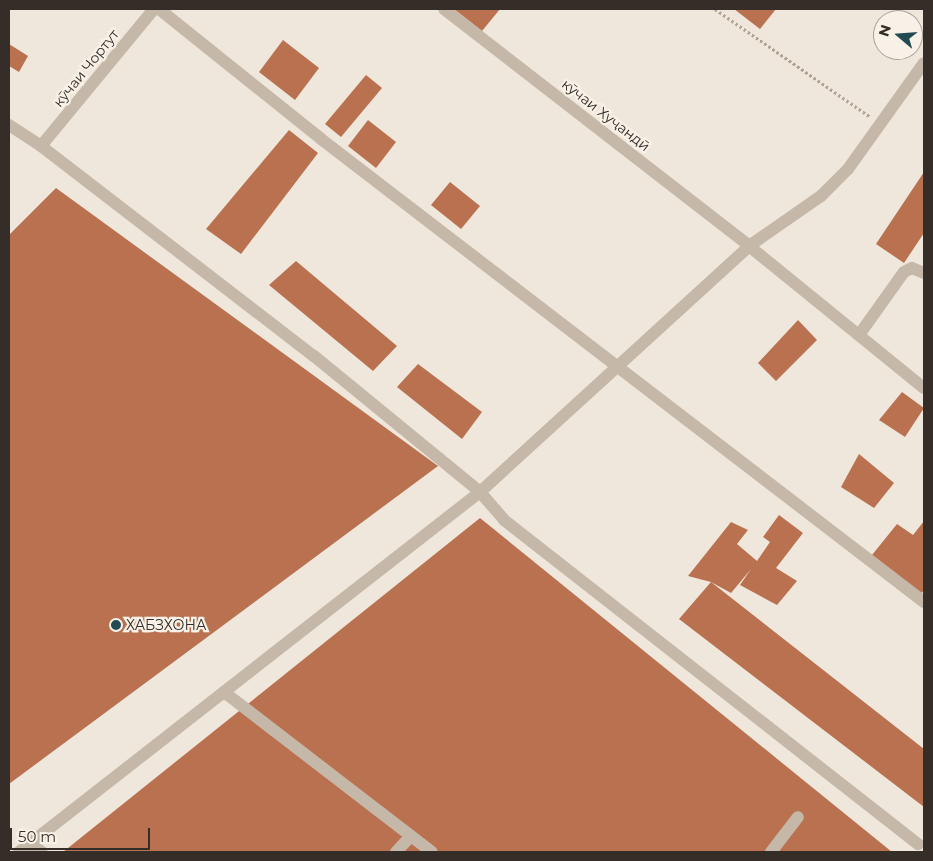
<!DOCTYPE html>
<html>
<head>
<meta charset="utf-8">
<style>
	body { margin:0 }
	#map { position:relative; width:933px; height:861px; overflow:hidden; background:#efe7dc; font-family:Montserrat,sans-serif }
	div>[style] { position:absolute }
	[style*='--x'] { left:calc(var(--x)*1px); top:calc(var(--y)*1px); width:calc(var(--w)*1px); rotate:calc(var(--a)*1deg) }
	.building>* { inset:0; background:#b97150 }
	.path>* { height:3px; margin-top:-1.5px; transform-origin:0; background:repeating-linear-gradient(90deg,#b1a293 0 2.5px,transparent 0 5px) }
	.minor>* { height:12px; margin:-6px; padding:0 6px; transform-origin:6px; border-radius:6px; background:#c6b8a9 }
	.dots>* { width:14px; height:14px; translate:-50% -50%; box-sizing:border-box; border:2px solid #f7f1e7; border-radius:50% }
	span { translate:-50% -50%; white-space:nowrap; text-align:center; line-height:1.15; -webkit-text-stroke:4.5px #f7f1e7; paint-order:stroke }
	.street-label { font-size:14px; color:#342d28 }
	.poi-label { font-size:14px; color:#342d28 }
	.left { translate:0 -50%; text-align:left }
	.frame { position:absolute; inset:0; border:10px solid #342d28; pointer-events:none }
	.north { position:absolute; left:873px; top:10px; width:50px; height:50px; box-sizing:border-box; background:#f7f1e7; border:1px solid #a9a39b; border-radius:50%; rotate:288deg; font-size:14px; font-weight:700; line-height:20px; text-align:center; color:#342d28 }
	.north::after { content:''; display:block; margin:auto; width:18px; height:22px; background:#224a51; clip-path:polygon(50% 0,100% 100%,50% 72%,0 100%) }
	.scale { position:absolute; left:10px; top:828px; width:140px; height:22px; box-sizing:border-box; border:2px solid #342d28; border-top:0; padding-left:6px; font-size:15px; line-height:18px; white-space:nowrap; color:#342d28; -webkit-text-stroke:4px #f7f1e7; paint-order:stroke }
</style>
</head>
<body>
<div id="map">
	<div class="building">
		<div style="clip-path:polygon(454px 9px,500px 9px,482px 31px)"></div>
		<div style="clip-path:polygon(734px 9px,776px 9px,760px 29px)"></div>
		<div style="clip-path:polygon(283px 40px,319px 68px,295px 100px,259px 72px)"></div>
		<div style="clip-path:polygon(9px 44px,28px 56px,19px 72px,9px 66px)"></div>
		<div style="clip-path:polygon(366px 75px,382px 88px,341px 137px,325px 124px)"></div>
		<div style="clip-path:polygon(368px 120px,396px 142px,376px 168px,348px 146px)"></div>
		<div style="clip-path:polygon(289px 130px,318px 153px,241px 254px,206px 229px)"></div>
		<div style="clip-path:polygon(924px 172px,924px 233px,904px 263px,876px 244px)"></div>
		<div style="clip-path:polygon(450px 182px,480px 206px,461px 229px,431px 205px)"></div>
		<div style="clip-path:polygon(56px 188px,438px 466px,9px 784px,9px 235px)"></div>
		<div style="clip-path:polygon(296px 261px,397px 346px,373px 371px,269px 285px)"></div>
		<div style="clip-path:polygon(798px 320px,817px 340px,776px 381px,758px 363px)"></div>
		<div style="clip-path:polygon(418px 364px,482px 412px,462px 439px,397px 387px)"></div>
		<div style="clip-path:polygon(902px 392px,924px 408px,905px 437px,879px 420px)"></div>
		<div style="clip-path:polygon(859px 454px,894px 483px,874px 508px,841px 487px)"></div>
		<div style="clip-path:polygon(779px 515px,803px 533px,776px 568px,797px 581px,777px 605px,740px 585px,751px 569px,731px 593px,711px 582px,924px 749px,924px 807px,679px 619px,711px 582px,688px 576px,731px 522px,748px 530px,737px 544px,757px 561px,770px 542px,763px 537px)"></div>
		<div style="clip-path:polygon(480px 518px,892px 852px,63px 852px)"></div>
		<div style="clip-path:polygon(924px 521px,924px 590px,919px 596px,872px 555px,897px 524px,913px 535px)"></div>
	</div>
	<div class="path">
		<div style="--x:715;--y:9;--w:188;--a:34.8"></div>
	</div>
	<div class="minor">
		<div style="--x:159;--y:9;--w:208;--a:38.7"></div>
		<div style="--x:321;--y:139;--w:760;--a:37.52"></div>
		<div style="--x:444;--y:9;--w:386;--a:37.8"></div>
		<div style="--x:749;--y:246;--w:225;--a:39.1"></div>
		<div style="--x:9;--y:125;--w:38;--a:33"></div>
		<div style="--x:41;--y:146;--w:344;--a:37.6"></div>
		<div style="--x:314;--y:356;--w:215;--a:39.3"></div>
		<div style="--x:480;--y:492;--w:37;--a:49"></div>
		<div style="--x:504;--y:520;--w:526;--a:38.05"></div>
		<div style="--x:41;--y:146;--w:178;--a:-50.5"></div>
		<div style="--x:859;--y:335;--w:77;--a:-54.5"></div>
		<div style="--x:904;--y:272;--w:9;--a:-27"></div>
		<div style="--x:912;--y:268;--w:13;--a:23"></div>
		<div style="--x:224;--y:692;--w:262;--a:37.6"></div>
		<div style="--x:30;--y:844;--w:14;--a:34"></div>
		<div style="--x:19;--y:852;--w:585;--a:-37.99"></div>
		<div style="--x:480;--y:492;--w:365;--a:-42.4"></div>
		<div style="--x:749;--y:246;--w:88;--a:-34.8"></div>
		<div style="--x:821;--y:196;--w:38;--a:-45"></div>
		<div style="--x:848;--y:169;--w:130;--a:-54.4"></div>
		<div style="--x:396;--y:852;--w:22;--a:-47"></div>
		<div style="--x:771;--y:852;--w:44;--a:-52.4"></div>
	</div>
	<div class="dots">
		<div style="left:116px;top:625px;background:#224a51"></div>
	</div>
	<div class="street-label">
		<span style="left:86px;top:68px;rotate:-51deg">кӯчаи Чортут</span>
		<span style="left:606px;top:115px;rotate:38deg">кӯчаи Хуҷандӣ</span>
	</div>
	<div class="poi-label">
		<span class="left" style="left:126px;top:625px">ХАБЗХОНА</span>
	</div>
	<div class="frame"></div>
	<div class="north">N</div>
	<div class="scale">50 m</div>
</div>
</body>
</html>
